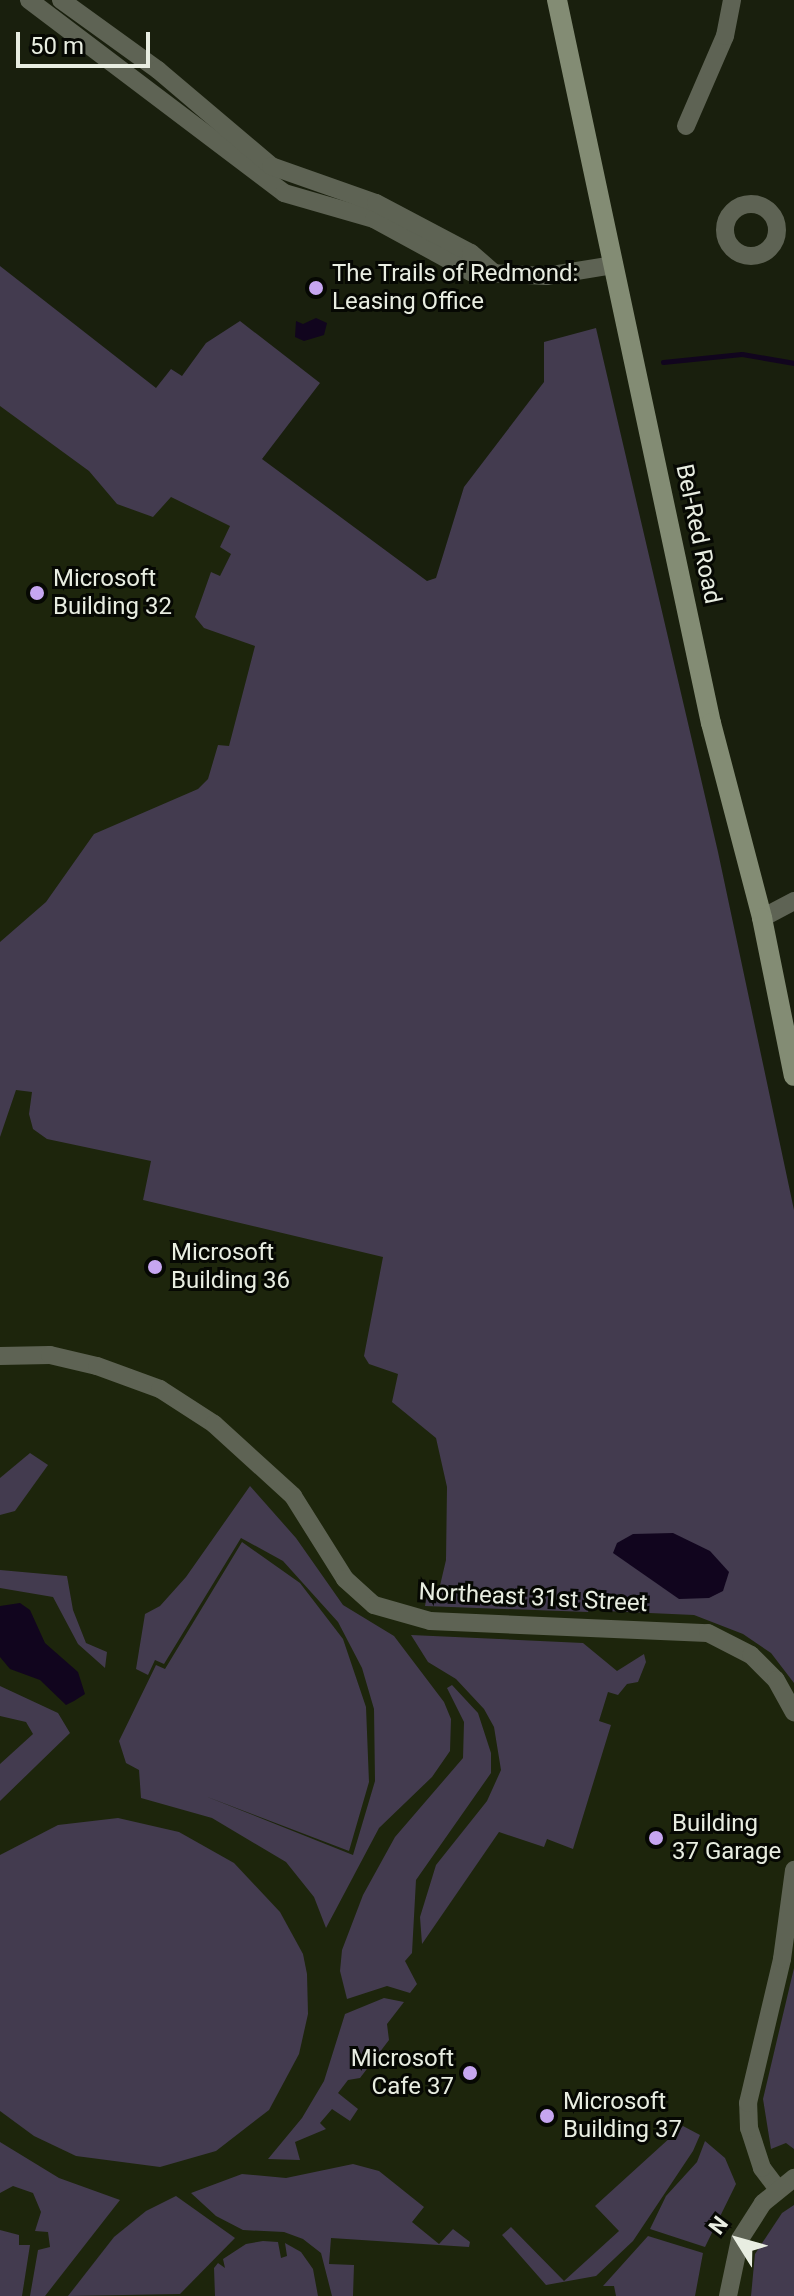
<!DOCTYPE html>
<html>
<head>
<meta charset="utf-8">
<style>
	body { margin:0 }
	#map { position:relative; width:794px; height:2296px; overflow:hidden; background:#191f0d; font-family:Roboto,sans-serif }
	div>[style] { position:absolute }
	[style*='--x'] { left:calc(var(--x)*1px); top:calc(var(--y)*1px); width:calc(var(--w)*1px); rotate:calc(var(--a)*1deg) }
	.built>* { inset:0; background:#1d250c }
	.green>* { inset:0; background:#433b4f }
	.water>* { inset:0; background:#11051e }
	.stream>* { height:5px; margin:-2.5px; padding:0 2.5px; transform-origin:2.5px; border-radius:2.5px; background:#11051e }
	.street>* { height:18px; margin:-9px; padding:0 9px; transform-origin:9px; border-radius:9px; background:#5e6354 }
	.street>.ring { margin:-9px; padding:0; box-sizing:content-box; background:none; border:18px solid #5e6354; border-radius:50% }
	.secondary>* { height:20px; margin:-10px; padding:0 10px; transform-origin:10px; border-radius:10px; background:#838c74 }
	.dots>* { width:22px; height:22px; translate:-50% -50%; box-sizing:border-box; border:4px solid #060803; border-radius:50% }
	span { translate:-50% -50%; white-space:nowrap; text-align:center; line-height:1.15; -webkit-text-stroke:6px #060803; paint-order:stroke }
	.poi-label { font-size:24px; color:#e8ede1 }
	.left { translate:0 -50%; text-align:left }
	.right { translate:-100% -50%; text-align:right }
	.street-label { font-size:24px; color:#e8ede1 }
	.north { position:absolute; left:698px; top:2200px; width:80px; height:80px; -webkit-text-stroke:6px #060803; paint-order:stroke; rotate:307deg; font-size:22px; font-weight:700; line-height:32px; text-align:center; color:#e8ede1 }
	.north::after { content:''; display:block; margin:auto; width:28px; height:36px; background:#e8ede1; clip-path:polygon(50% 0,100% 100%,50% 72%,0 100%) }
	.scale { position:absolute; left:16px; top:32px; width:134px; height:36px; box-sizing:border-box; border:4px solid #e8ede1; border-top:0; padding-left:10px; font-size:24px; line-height:28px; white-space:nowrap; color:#e8ede1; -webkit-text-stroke:6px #060803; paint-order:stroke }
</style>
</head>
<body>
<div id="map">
	<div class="built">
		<div style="clip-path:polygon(0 276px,696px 808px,794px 1246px,794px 2296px,0 2296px)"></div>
	</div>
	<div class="green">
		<div style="clip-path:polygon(0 266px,156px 388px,171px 369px,182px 376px,206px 343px,240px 321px,320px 383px,262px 459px,427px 581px,436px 578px,464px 487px,544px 382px,544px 342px,596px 328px,718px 852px,794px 1210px,794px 1683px,771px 1653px,743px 1634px,694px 1615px,605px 1611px,590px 1606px,588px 1612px,425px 1606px,427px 1594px,438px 1594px,446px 1560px,447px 1487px,436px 1438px,392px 1402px,398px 1374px,369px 1364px,364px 1356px,383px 1257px,143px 1200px,151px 1161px,47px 1139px,33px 1129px,29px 1114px,32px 1092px,16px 1090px,0 1137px,0 942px,46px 902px,94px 834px,198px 789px,208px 779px,218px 745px,229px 746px,255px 646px,204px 628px,195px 617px,211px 572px,220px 576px,231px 554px,220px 547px,230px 526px,171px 497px,153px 517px,117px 504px,89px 471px,0 406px)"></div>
		<div style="clip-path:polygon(30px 1453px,48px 1465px,15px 1511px,0 1515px,0 1478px)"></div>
		<div style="clip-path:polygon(250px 1486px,296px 1538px,343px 1605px,394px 1636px,444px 1702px,451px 1719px,450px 1751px,432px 1777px,379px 1828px,326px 1928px,314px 1897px,286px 1862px,212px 1818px,141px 1798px,139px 1770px,126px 1763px,119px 1741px,156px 1665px,165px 1669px,242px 1542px,300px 1583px,343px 1639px,366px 1707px,369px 1782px,349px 1851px,205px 1796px,353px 1855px,375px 1781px,374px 1709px,362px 1668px,338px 1622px,283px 1561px,241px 1538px,164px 1664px,155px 1660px,148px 1675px,136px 1669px,145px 1614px,160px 1606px,186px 1577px)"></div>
		<div style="clip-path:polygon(0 1570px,67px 1576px,73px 1610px,86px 1643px,107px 1652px,105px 1668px,78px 1644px,53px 1597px,0 1588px)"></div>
		<div style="clip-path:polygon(411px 1635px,583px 1643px,617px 1671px,644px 1654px,646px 1662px,638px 1682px,627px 1684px,618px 1695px,608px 1692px,599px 1721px,611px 1725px,573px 1849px,547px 1839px,544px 1847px,499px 1832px,422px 1944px,420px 1917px,436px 1865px,487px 1801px,501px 1770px,494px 1727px,484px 1709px,456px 1679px,428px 1662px)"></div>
		<div style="clip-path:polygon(452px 1685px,478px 1713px,491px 1753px,491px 1773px,416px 1880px,412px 1953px,405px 1961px,417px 1984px,410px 1993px,387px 1986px,347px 1999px,340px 1971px,342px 1950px,363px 1895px,395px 1837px,463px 1758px,464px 1722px,447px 1688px)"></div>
		<div style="clip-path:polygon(0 1686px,58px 1713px,70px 1733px,0 1801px,0 1764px,33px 1734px,26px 1722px,0 1716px)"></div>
		<div style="clip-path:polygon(118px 1818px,179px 1832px,234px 1863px,280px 1912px,303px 1954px,307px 1974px,308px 2014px,299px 2054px,269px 2110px,216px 2151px,160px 2167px,76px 2156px,34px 2136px,0 2111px,0 1855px,58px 1825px)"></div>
		<div style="clip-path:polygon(794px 1968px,794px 2149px,786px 2143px,771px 2149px,763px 2099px)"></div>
		<div style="clip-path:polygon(384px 1998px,404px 2002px,387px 2024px,389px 2040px,360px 2078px,348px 2080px,338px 2093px,358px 2109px,350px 2121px,332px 2109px,320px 2123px,326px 2129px,295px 2142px,300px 2160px,268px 2159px,302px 2118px,324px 2081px,345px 2014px)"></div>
		<div style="clip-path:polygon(683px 2126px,700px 2135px,693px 2151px,633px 2241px,596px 2276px,546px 2285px,502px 2235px,511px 2227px,564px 2281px,619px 2231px,595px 2206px)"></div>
		<div style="clip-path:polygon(705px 2141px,725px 2158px,736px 2184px,705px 2247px,650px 2229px,666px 2196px,697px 2162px)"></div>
		<div style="clip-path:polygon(0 2142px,59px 2178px,120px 2200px,45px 2296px,30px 2296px,38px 2250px,50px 2247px,48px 2232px,35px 2231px,41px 2212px,33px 2193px,13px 2186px,0 2193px)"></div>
		<div style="clip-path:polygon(353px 2164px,379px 2171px,424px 2207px,412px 2222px,439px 2244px,453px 2229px,470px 2242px,469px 2247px,331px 2238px,329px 2264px,354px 2265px,353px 2296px,332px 2296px,321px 2253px,303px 2239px,284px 2232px,243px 2230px,216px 2216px,191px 2193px,242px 2174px,286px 2178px)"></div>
		<div style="clip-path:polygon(176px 2196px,235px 2238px,180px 2294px,68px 2296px,114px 2237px,146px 2211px)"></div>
		<div style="clip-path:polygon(794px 2205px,794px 2296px,751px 2296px,755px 2254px,782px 2213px)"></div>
		<div style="clip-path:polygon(0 2230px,19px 2235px,19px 2245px,30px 2245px,22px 2296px,0 2296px)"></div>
		<div style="clip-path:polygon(648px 2236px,703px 2253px,695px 2296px,616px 2296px,614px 2286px,603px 2286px)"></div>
		<div style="clip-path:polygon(263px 2241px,278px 2242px,281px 2258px,287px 2256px,285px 2243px,301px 2252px,313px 2269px,318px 2296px,215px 2296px,214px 2268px,218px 2263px,225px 2268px,223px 2259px,246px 2244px)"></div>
	</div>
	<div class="water">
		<div style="clip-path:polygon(316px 318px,327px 323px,324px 335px,304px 341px,295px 337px,296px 321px,303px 324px)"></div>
		<div style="clip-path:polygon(673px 1533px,710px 1551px,729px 1572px,723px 1591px,709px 1598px,679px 1599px,613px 1553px,617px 1543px,633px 1534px)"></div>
		<div style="clip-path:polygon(20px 1603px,30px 1610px,45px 1643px,78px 1672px,85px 1694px,74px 1701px,66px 1705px,40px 1680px,10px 1669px,0 1657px,0 1606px)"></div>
	</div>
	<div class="stream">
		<div style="--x:663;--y:362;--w:79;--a:-5.8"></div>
		<div style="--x:742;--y:354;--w:53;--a:9.8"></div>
	</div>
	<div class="street">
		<div style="--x:29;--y:0;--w:320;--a:37.1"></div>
		<div style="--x:284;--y:193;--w:94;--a:16.1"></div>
		<div style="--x:374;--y:219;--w:111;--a:28.7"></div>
		<div style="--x:471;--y:272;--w:75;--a:3.1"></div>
		<div style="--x:546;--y:276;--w:69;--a:-9.2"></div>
		<div style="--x:61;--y:0;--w:120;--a:35.8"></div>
		<div style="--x:158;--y:70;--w:148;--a:40.3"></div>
		<div style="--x:271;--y:166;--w:111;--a:19.4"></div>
		<div style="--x:376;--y:203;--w:107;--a:27.8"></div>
		<div style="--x:471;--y:253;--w:30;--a:41"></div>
		<div style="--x:686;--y:126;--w:98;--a:-66.6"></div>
		<div style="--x:725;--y:36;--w:37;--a:-79"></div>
		<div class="ring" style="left:725px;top:204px;width:34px;height:34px"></div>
		<div style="--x:762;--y:918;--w:36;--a:-28"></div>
		<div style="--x:0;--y:1356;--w:50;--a:-1.1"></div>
		<div style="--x:50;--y:1355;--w:48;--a:13.2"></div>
		<div style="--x:97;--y:1366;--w:67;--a:20.1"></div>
		<div style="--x:160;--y:1389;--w:64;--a:32.9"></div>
		<div style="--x:214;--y:1424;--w:107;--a:42.3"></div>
		<div style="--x:293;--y:1496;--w:98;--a:57.9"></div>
		<div style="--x:345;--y:1579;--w:39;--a:42"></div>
		<div style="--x:374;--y:1605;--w:58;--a:15.9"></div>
		<div style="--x:430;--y:1621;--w:278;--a:2.5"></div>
		<div style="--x:708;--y:1633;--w:48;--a:27.1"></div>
		<div style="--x:751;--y:1655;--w:35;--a:45"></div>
		<div style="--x:776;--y:1680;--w:37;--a:61"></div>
		<div style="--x:777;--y:2188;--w:25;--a:-127"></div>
		<div style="--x:762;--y:2168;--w:42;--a:-108"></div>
		<div style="--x:749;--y:2128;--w:25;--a:-92"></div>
		<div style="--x:748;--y:2103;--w:148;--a:-76.7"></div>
		<div style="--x:782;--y:1959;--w:90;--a:-82.3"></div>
		<div style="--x:728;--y:2296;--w:58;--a:-78.1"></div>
		<div style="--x:740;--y:2239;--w:43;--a:-57.4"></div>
		<div style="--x:763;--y:2203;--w:40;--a:-39"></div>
	</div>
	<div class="secondary">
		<div style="--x:557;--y:0;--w:739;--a:77.98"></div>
		<div style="--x:711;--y:723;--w:202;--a:75.3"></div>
		<div style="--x:762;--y:918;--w:161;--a:78.6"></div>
	</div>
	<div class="dots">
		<div style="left:316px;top:288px;background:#c6a6f0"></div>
		<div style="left:37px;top:593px;background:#c6a6f0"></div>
		<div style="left:155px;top:1267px;background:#c6a6f0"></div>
		<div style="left:656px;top:1838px;background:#c6a6f0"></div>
		<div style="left:470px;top:2073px;background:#c6a6f0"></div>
		<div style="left:547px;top:2116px;background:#c6a6f0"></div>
	</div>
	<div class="poi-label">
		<span class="left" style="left:332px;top:288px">The Trails of Redmond:<br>Leasing Office</span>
		<span class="left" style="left:53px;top:593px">Microsoft<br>Building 32</span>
		<span class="left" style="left:171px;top:1267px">Microsoft<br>Building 36</span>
		<span class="left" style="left:672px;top:1838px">Building<br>37 Garage</span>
		<span class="right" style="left:454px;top:2073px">Microsoft<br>Cafe 37</span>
		<span class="left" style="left:563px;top:2116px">Microsoft<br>Building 37</span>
	</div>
	<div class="street-label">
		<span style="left:698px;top:534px;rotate:78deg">Bel-Red Road</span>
		<span style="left:533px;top:1598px;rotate:3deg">Northeast 31st Street</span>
	</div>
	<div class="north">N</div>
	<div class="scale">50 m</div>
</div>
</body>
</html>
